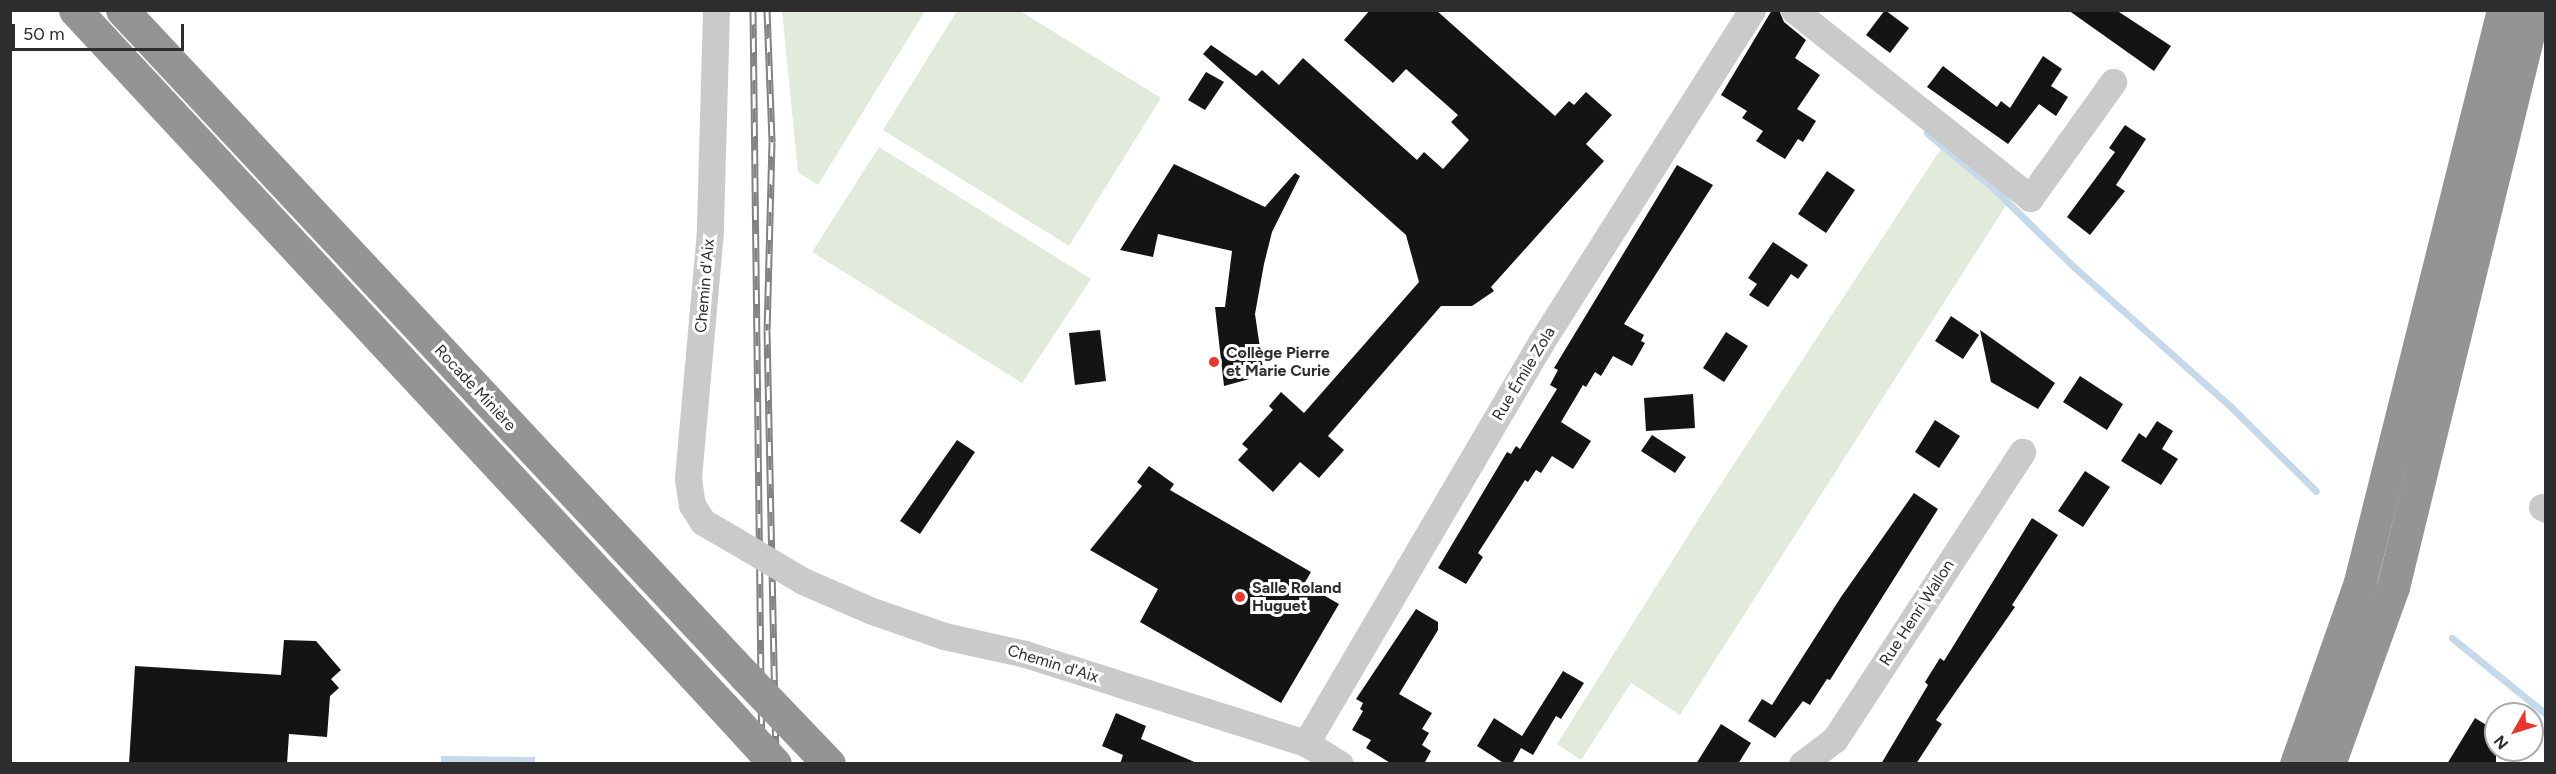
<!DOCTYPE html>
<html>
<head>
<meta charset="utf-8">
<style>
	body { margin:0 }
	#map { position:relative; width:2556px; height:774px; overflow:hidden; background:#fff; font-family:Figtree,sans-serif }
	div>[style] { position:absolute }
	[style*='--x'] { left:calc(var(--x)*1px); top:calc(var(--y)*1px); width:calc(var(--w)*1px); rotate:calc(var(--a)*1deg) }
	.green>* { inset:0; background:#e2ebdb }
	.water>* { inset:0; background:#c6d9eb }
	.stream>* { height:7px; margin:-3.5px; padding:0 3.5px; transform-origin:3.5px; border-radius:3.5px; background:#c6d9eb }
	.building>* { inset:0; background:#141414 }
	.minor>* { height:27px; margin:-13.5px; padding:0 13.5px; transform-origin:13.5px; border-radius:13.5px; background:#cacaca }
	.highway>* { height:33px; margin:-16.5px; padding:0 16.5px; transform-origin:16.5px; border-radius:16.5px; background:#949494 }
	.rail>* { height:7px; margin-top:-3.5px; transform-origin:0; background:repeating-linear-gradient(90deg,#fff 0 14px,#828282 0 28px); box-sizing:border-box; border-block:2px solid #828282 }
	.minor-bridge>* { height:27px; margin:-13.5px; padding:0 13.5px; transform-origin:13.5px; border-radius:13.5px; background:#cacaca }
	.highway-bridge>* { height:33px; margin:-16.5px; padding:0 16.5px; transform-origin:16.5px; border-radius:16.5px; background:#949494 }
	.dots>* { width:16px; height:16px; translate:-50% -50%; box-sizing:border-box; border:3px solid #fff; border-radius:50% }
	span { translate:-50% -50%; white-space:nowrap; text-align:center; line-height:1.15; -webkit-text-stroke:6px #fff; paint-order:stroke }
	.street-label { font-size:16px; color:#2d2d2d }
	.poi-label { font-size:16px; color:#2d2d2d; font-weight:700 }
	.left { translate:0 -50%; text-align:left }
	.frame { position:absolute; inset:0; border:12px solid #2d2d2d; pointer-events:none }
	.north { position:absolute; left:2484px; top:702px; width:60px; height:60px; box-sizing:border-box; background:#fff; border:2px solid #ababab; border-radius:50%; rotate:231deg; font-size:16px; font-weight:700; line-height:24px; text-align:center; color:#2d2d2d }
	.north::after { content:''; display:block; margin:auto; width:21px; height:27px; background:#e7362d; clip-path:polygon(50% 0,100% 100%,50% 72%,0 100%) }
	.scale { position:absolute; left:12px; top:24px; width:172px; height:27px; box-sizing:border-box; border:3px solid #2d2d2d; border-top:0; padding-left:8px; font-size:18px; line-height:21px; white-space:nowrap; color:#2d2d2d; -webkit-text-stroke:4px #fff; paint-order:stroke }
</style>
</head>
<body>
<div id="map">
	<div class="green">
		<div style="clip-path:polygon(782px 11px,925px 11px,818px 185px,798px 172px)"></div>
		<div style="clip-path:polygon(957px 11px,1020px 11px,1161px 98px,1069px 246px,883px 130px)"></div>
		<div style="clip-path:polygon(1948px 138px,2012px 196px,1680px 715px,1631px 683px,1581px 760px,1557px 744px,1713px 496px)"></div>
		<div style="clip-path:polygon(879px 147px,1091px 279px,1022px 383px,812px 252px)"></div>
	</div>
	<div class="water">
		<div style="clip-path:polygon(441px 756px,535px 757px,535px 763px,441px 763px)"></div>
	</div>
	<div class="stream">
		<div style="--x:1927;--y:133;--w:85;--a:39.7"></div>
		<div style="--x:1992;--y:187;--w:115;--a:44.3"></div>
		<div style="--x:2074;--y:267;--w:208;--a:41.7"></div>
		<div style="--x:2229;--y:405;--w:122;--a:44.7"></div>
		<div style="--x:2452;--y:638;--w:121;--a:39"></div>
	</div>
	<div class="building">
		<div style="clip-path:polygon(1370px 10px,1436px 10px,1555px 116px,1569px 101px,1574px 105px,1586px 92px,1612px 115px,1586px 144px,1604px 161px,1491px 287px,1494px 291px,1472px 306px,1441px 306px,1328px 436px,1344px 450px,1319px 478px,1300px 462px,1273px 492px,1238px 460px,1248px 449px,1242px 444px,1273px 410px,1269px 406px,1281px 392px,1304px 413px,1419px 282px,1406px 235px,1203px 54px,1211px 45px,1256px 76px,1262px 70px,1279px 85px,1303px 58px,1417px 160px,1424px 152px,1443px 169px,1469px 140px,1451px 122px,1458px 115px,1406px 69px,1393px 83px,1344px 40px)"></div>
		<div style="clip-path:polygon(1772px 10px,1779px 10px,1784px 22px,1806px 40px,1795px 58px,1820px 75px,1797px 109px,1816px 121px,1803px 142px,1798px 139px,1785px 159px,1756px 141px,1763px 131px,1742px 118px,1747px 111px,1721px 95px)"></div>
		<div style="clip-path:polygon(1885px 10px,1909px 28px,1890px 53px,1866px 35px)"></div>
		<div style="clip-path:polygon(2068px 10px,2116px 10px,2171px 46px,2154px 71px)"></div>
		<div style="clip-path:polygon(2043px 56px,2062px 69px,2051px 86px,2068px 97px,2056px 116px,2039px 104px,2008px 144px,1927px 87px,1943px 66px,1997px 107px,2001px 101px,2010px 108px)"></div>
		<div style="clip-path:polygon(1206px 72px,1224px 82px,1205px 110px,1188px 100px)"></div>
		<div style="clip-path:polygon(2125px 125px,2146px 139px,2116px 185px,2125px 191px,2090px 235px,2067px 217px,2115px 152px,2109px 148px)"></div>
		<div style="clip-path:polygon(1174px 164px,1265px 207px,1295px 173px,1300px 176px,1272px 232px,1264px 264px,1255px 314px,1264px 375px,1224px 386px,1215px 307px,1225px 307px,1232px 251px,1158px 234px,1153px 257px,1120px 250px)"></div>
		<div style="clip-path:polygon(1677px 165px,1713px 185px,1624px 324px,1644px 335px,1641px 341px,1645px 343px,1632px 366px,1613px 356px,1601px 376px,1595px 372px,1586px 387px,1583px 385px,1561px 422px,1591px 441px,1573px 469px,1552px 456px,1541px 473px,1536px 470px,1528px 482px,1525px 480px,1478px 553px,1483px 557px,1466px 584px,1438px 568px,1507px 452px,1511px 454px,1516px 446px,1520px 449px,1557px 389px,1550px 385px,1558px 370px,1554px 368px)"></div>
		<div style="clip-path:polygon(1827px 171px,1855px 190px,1826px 233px,1798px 214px)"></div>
		<div style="clip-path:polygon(1773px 242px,1808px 265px,1798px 279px,1791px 274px,1768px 307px,1749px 295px,1757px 284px,1748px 278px)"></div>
		<div style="clip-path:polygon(1951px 316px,1979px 335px,1963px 359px,1935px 341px)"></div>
		<div style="clip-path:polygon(1100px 330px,1106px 381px,1075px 385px,1069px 333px)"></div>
		<div style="clip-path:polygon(1980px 330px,2055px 383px,2038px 409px,1991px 382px)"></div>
		<div style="clip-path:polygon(1726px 332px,1748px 346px,1724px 382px,1703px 368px)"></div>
		<div style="clip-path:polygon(2080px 376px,2123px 404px,2107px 430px,2063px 402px)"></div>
		<div style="clip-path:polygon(1693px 394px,1695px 428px,1646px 431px,1644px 398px)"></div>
		<div style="clip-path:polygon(1935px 420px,1960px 436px,1939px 468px,1915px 452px)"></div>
		<div style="clip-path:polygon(2157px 421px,2173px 431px,2162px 449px,2178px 459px,2161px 485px,2121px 461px,2139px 433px,2146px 438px)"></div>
		<div style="clip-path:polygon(1652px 435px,1686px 457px,1675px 473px,1641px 451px)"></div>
		<div style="clip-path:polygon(957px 440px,975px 452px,920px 534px,900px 521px)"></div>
		<div style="clip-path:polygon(1149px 466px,1174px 484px,1170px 490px,1311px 572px,1304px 584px,1339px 604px,1281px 703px,1140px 622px,1158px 589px,1090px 550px,1142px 486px,1137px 482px)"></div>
		<div style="clip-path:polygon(2085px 471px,2110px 487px,2083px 527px,2058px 511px)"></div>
		<div style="clip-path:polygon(1914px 493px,1938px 509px,1830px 680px,1827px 679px,1810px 705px,1803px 701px,1775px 738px,1748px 721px,1762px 699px,1772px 705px,1841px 597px)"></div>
		<div style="clip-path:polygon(2032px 518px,2058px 535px,2012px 605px,2015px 607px,1936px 720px,1942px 724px,1916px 764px,1881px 764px,1928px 685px,1925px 682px,1940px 658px,1944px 661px)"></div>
		<div style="clip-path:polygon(1416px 609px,1438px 622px,1438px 630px,1399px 694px,1432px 713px,1422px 729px,1429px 733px,1422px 745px,1431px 751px,1424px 764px,1392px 764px,1366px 748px,1371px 740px,1352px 730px,1363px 711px,1360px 709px,1363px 703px,1356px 699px)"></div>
		<div style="clip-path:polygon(284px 640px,316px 641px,341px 670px,331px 679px,339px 688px,330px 696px,327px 737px,289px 734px,287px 764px,129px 764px,135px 666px,281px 675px)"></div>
		<div style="clip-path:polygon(1563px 671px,1584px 683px,1561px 719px,1556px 716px,1533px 755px,1521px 748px,1512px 764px,1505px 764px,1477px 746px,1494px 718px,1522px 736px)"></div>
		<div style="clip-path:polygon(1116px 713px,1146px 726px,1141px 739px,1199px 764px,1120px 764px,1123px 755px,1102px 746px)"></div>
		<div style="clip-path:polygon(2475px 718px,2496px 731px,2496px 764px,2447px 764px)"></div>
		<div style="clip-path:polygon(1721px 724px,1751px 743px,1738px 764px,1696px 764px)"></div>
	</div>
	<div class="minor">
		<div style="--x:716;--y:10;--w:221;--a:91.6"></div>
		<div style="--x:710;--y:231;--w:248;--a:95.1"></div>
		<div style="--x:688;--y:478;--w:27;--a:82"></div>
		<div style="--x:692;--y:505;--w:20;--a:57"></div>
		<div style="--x:703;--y:522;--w:36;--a:30"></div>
		<div style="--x:1794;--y:10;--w:302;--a:38.5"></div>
		<div style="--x:2030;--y:198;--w:143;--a:-54.4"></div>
		<div style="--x:2542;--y:507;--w:4;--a:27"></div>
		<div style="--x:803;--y:581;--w:75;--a:23.5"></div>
		<div style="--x:872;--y:611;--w:76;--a:19.1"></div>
		<div style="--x:944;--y:636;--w:83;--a:12.5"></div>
		<div style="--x:1025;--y:654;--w:295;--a:17.6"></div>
		<div style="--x:1306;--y:743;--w:40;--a:32"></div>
		<div style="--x:1306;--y:743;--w:463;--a:-59.6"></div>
		<div style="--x:1540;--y:344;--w:396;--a:-57.6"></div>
		<div style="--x:1802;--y:764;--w:41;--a:-37.1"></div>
		<div style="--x:1835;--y:739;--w:343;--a:-56.9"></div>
	</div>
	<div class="highway">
		<div style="--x:75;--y:10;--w:952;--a:47.09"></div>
		<div style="--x:122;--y:10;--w:911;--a:46.91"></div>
		<div style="--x:2296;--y:764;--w:193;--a:-70.6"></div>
		<div style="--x:2360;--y:582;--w:590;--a:-75.96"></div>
		<div style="--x:2329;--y:764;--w:188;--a:-70.1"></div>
		<div style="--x:2393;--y:587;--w:594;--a:-76.27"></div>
	</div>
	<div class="rail">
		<div style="--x:753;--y:10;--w:754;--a:89.32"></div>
		<div style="--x:767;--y:10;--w:132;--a:87.8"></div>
		<div style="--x:772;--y:142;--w:188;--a:91.5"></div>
		<div style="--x:767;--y:330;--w:434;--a:88.8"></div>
	</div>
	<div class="minor-bridge">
		<div style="--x:734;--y:540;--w:80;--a:30.7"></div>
	</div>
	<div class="highway-bridge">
		<div style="--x:744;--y:675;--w:123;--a:46.3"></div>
		<div style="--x:723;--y:707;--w:77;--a:47.6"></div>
	</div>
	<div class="dots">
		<div style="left:1214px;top:362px;background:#e7362d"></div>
		<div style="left:1240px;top:597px;background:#e7362d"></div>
	</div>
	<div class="street-label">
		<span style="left:705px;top:286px;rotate:-85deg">Chemin d'Aix</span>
		<span style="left:1524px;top:374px;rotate:-59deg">Rue Émile Zola</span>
		<span style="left:475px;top:388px;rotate:47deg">Rocade Minière</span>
		<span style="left:1917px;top:613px;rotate:-57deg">Rue Henri Wallon</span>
		<span style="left:1053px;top:664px;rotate:17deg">Chemin d'Aix</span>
	</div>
	<div class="poi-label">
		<span class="left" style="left:1226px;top:362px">Collège Pierre<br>et Marie Curie</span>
		<span class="left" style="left:1252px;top:597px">Salle Roland<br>Huguet</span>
	</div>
	<div class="frame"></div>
	<div class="north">N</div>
	<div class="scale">50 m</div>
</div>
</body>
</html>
